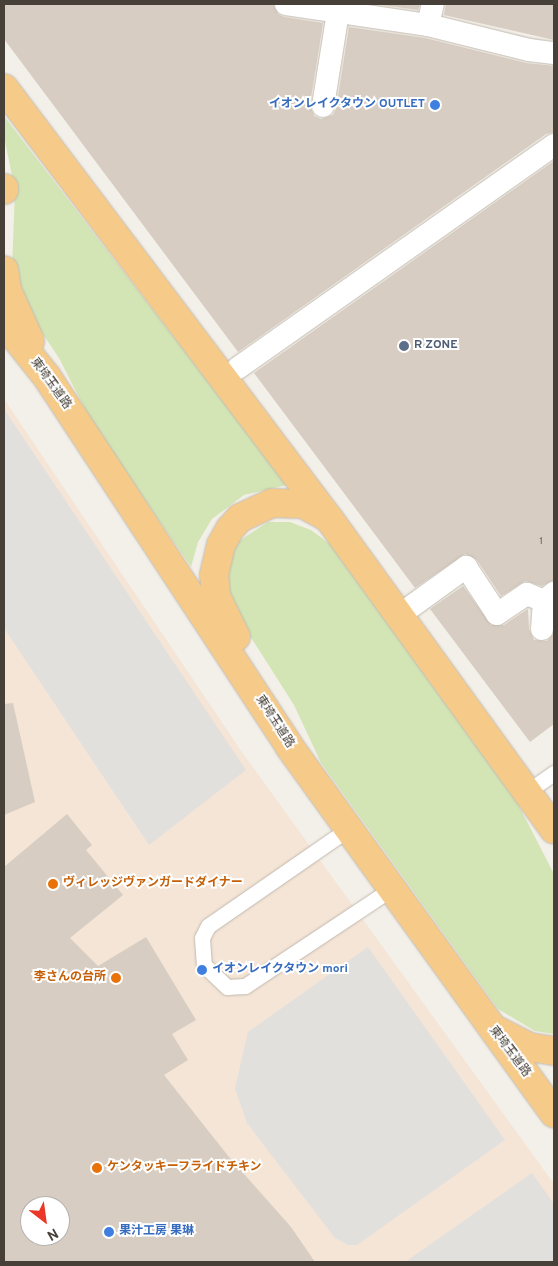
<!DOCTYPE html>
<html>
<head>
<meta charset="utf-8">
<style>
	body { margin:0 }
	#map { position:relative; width:558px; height:1266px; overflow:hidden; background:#f3f0e9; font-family:Overpass,"Noto Sans JP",sans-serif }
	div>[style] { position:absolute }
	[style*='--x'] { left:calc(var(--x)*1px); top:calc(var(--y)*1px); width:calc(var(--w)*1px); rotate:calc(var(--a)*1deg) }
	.commercial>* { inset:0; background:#f4e5d6 }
	.green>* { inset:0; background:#d3e5b5 }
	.parking>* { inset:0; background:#e2e0dd }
	.building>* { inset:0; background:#d7cdc2 }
	.roads { filter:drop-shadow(0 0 1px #c1b9af) drop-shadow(0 0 1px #c1b9af) }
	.service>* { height:15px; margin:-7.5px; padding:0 7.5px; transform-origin:7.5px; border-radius:7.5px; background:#fff }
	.pedestrian>* { height:22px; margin:-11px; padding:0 11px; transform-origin:11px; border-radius:11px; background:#fff }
	.trunk>* { height:28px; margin:-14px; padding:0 14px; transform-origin:14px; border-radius:14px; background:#f6cb89 }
	.dots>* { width:14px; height:14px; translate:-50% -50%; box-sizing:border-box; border:2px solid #fff; border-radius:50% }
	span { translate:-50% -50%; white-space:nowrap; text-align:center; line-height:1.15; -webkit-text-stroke:4px #fff; paint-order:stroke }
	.number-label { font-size:10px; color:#6b635a }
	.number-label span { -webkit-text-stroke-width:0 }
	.shop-label { font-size:12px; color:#366cbe; font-weight:700 }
	.right { translate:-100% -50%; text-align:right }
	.left { translate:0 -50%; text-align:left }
	.service-label { font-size:12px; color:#4e5e75; font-weight:700 }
	.street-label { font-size:12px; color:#474038 }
	.food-label { font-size:12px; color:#c56008; font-weight:700 }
	.frame { position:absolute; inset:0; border:5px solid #474038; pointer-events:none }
	.north { position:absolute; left:20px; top:1196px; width:50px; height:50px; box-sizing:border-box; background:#fff; border:1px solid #b5b3af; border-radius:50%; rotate:150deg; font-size:14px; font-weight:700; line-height:20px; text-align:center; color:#474038 }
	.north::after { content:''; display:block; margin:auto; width:18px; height:22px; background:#eb3728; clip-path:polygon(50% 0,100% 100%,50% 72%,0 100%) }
</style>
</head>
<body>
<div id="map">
	<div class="commercial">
		<div style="clip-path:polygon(evenodd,4px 399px,244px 755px,554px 1184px,554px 1262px,4px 1262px,4px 399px,30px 1206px,60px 1206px,60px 1236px,30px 1236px,30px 1206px)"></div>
	</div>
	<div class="green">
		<div style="clip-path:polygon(4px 116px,287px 485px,244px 495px,212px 519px,198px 542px,191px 567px,92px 423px,59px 358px,22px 303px,12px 268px,15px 191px,4px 136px)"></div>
		<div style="clip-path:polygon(268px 522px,290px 522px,311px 530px,330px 544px,518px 804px,554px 874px,554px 1034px,535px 1031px,498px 1009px,321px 763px,294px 705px,234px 611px,226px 577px,230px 557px,239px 541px)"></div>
	</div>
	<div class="parking">
		<div style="clip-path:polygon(4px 409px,246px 770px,149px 845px,4px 628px)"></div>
		<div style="clip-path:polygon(368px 947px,505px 1140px,357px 1245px,348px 1245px,335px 1238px,247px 1123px,235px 1088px,248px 1032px)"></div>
		<div style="clip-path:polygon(532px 1173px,554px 1204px,554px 1262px,405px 1262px)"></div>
	</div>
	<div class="building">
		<div style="clip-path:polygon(4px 4px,273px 4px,278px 14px,284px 17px,323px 23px,310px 104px,314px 116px,321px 119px,333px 115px,336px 109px,349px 27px,425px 38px,526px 63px,554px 66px,554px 132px,546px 134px,238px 352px,4px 39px)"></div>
		<div style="clip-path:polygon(374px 4px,420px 4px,418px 10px)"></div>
		<div style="clip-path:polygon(446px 4px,554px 4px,554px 40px,444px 15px)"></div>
		<div style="clip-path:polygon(554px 161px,554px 580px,542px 586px,525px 581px,501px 596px,477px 560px,465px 554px,415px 588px,254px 373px)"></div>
		<div style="clip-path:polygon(463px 586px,491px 625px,504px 625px,528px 609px,529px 629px,534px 640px,547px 641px,554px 633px,554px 724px,530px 742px,430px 609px)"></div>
		<div style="clip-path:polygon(13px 703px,35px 802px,4px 815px,4px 704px)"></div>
		<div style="clip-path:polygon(evenodd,67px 814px,92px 845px,86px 850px,123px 895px,70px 938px,98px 966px,146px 937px,196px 1020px,172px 1034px,188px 1060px,164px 1075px,229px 1157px,291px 1227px,315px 1262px,4px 1262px,4px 867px,67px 814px,30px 1206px,60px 1206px,60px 1236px,30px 1236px,30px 1206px)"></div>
	</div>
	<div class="roads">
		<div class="service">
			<div style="--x:528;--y:791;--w:32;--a:-35"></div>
			<div style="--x:348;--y:829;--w:170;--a:145.3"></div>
			<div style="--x:208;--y:926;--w:13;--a:117"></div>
			<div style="--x:202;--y:938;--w:27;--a:86"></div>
			<div style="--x:204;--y:965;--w:32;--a:44"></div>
			<div style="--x:227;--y:987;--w:18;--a:-3"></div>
			<div style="--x:245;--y:986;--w:175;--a:-33.6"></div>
		</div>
		<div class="pedestrian">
			<div style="--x:286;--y:4;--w:144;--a:8.4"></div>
			<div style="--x:428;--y:25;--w:104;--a:13.9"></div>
			<div style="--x:529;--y:50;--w:25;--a:7"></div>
			<div style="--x:428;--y:25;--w:22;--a:-77"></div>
			<div style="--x:323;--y:106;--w:95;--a:-80.9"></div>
			<div style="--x:238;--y:368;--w:387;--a:-35.2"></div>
			<div style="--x:412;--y:606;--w:67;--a:-35.8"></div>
			<div style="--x:466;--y:567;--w:56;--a:56.6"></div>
			<div style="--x:497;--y:614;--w:36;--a:-34"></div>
			<div style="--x:527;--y:594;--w:18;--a:22"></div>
			<div style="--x:544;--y:601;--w:13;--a:-39"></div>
			<div style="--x:542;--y:629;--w:28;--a:-86"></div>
		</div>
		<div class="trunk">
			<div style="--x:4;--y:88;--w:541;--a:52.96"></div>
			<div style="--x:330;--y:520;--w:382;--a:54.1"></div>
			<div style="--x:4;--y:188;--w:2;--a:90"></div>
			<div style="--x:4;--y:270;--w:20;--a:81"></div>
			<div style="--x:7;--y:290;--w:56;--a:65.7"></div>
			<div style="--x:4;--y:323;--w:69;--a:51.5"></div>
			<div style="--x:47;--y:377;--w:441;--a:56.7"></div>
			<div style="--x:289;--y:746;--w:453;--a:54.2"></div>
			<div style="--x:236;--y:637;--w:46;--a:-116"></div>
			<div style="--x:216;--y:596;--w:21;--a:-95"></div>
			<div style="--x:214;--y:575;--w:31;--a:-77"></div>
			<div style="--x:221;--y:545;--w:18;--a:-61"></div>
			<div style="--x:230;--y:529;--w:15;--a:-48"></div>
			<div style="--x:240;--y:518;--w:35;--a:-25"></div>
			<div style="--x:272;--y:503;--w:31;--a:2"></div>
			<div style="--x:303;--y:504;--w:26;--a:29"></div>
			<div style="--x:496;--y:1030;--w:37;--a:27"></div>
			<div style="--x:529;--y:1047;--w:25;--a:9"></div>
		</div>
	</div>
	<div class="dots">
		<div style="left:435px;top:105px;background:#3f7fe0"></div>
		<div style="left:404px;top:346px;background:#5c6f8a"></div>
		<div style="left:53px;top:884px;background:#e8710a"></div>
		<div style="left:202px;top:970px;background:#3f7fe0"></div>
		<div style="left:116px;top:978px;background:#e8710a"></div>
		<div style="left:97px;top:1168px;background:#e8710a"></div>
		<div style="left:109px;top:1232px;background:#3f7fe0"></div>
	</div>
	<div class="number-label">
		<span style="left:541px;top:542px">1</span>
	</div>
	<div class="shop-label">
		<span class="right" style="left:425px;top:105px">イオンレイクタウン OUTLET</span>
		<span class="left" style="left:212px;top:970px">イオンレイクタウン mori</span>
		<span class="left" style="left:119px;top:1232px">果汁工房 果琳</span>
	</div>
	<div class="service-label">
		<span class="left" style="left:414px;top:346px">R ZONE</span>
	</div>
	<div class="street-label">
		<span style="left:50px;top:384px;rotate:54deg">東埼玉道路</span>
		<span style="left:274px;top:722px;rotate:57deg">東埼玉道路</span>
		<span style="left:509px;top:1052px;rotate:53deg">東埼玉道路</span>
	</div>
	<div class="food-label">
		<span class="left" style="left:63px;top:884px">ヴィレッジヴァンガードダイナー</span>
		<span class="right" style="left:106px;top:978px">李さんの台所</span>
		<span class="left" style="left:107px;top:1168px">ケンタッキーフライドチキン</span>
	</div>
	<div class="frame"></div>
	<div class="north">N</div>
</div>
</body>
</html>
